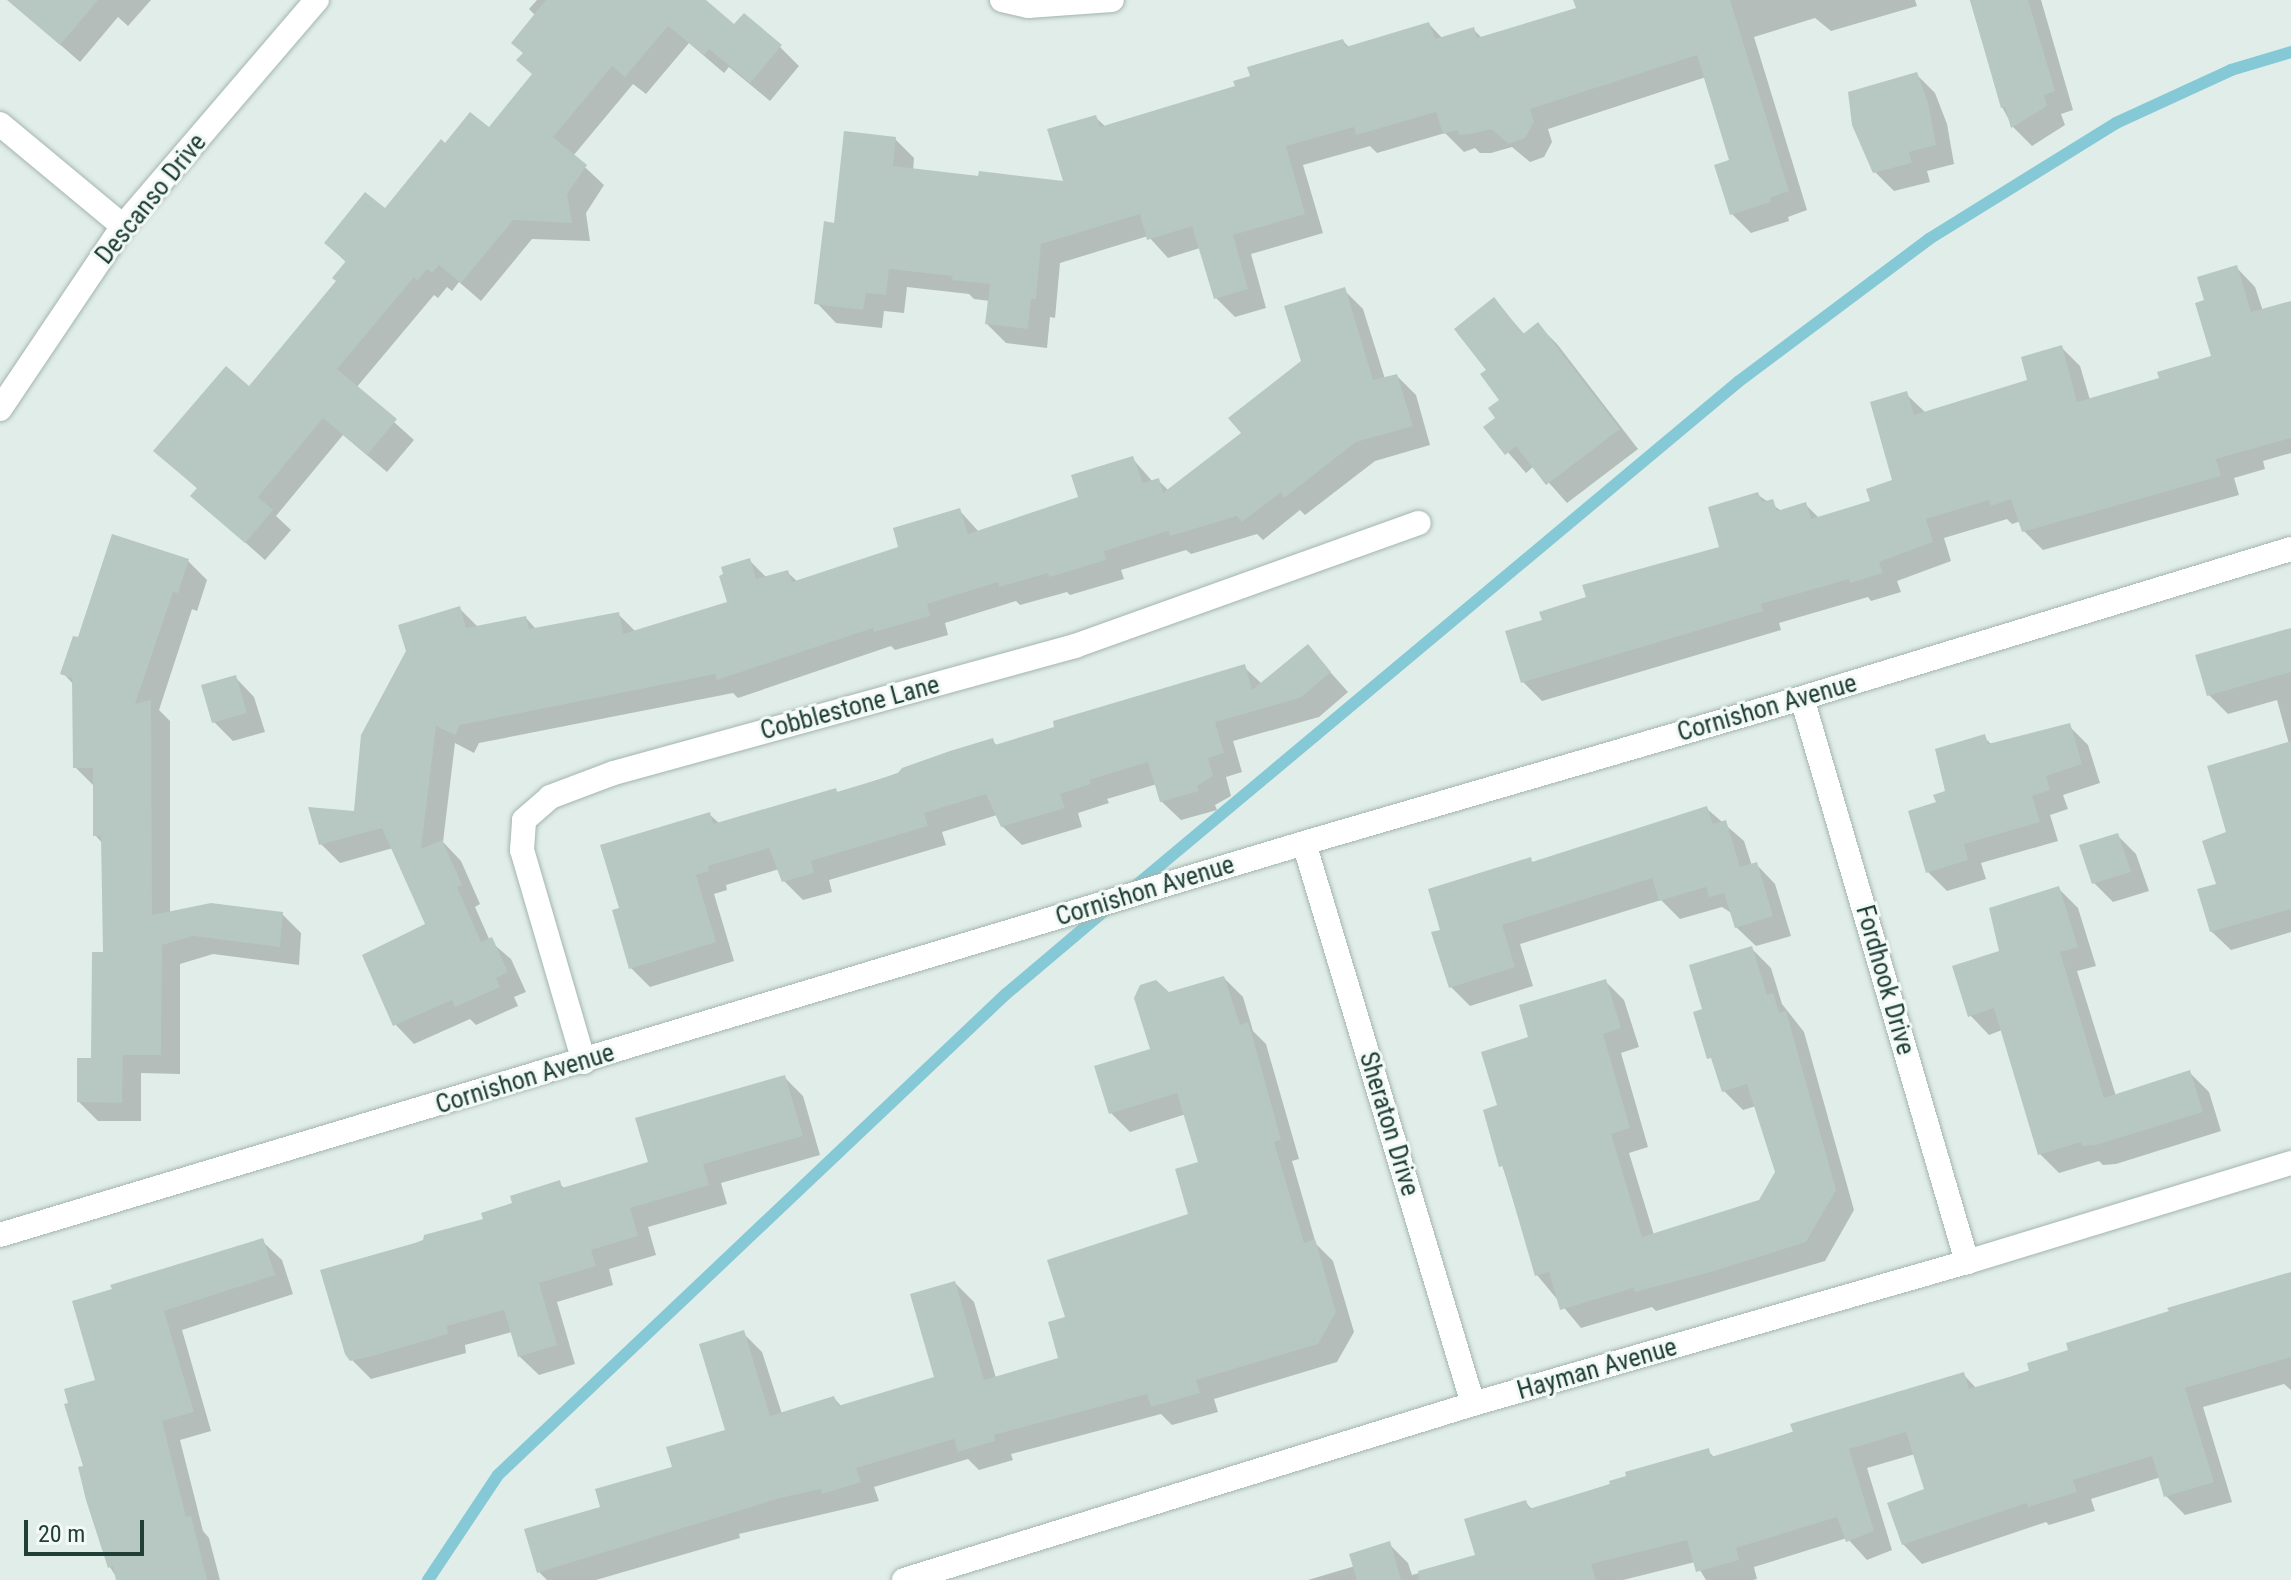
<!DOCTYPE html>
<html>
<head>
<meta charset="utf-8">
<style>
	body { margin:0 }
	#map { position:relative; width:2291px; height:1580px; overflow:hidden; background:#e1ede8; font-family:"Roboto Condensed",sans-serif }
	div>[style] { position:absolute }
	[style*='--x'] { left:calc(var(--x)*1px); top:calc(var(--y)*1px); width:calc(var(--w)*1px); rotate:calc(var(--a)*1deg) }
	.shadow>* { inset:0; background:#0003 }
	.stream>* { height:12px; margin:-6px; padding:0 6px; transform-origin:6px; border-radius:6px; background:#85c9d6 }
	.building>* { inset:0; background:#b6c8c1 }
	.roads { filter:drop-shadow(0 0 2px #a3b5af) drop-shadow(0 0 2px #a3b5af) }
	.minor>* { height:24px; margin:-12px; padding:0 12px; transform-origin:12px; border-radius:12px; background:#fff }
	span { translate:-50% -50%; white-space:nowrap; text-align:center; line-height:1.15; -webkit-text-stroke:6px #f2f9f6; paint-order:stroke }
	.street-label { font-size:26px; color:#203f37 }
	.scale { position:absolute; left:24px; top:1520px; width:120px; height:36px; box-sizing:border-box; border:4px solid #203f37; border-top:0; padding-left:10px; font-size:24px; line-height:28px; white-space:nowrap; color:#203f37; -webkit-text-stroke:6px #f2f9f6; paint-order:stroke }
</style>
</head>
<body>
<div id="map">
	<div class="shadow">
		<div style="clip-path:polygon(19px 0,151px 0,128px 26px,118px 17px,80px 62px,15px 5px)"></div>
		<div style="clip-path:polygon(537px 0,703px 0,735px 27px,780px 47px,799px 66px,770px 101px,729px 67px,724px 73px,689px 43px,646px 94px,633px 84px,573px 156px,604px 185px,586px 213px,590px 241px,532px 239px,481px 301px,459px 282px,452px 291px,447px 287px,438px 298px,434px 295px,356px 388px,414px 440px,387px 472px,343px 435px,276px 516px,291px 530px,265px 560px,193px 496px,199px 490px,156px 451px,250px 388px,338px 281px,347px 263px,326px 243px,385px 210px,445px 146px,489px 130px,533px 75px,524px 54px,536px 16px,529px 9px)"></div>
		<div style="clip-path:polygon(1575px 0,1915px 0,1917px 6px,1831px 31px,1815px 18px,1754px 37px,1807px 210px,1788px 217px,1789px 221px,1751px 233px,1732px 214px,1731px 161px,1706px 77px,1548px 129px,1552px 142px,1544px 157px,1530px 162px,1512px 147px,1491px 153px,1480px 153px,1475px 148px,1464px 152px,1445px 133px,1377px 153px,1370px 146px,1303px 165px,1323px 233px,1251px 254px,1266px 308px,1235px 317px,1216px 298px,1200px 248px,1168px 258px,1148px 236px,1060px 263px,1055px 318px,1050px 317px,1047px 348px,1006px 343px,987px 324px,990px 301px,974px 299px,969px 294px,907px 287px,904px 313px,884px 311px,882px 328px,836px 323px,817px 303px,836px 225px,895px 139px,914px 158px,913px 171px,1066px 183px,1095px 117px,1106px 127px,1237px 87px,1343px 41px,1350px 48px,1429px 24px,1443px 39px,1473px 29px,1482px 38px,1578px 9px)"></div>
		<div style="clip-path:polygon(1970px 0,2041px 0,2073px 110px,2061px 114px,2065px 125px,2032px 146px,2013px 127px,2002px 107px)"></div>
		<div style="clip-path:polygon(1916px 74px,1935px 93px,1947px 124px,1954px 164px,1927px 171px,1930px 182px,1894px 191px,1875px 172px)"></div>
		<div style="clip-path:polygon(2236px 267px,2255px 287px,2263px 311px,2291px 303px,2291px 453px,2263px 461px,2265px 469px,2234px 478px,2239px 495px,2043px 550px,2024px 531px,2021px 521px,2012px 524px,2007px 519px,1944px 538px,1951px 561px,1897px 581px,1901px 592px,1871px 601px,1868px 597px,1779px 623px,1781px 630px,1542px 701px,1523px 682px,1544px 621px,1722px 549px,1758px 495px,1783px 512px,1806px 505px,1820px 519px,1872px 503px,1895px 481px,1906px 394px,1926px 413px,2030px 382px,2061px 347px,2080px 366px,2090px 400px,2161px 379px,2214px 358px,2207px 301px)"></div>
		<div style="clip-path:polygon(1344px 290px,1363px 309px,1385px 379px,1397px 376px,1416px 395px,1430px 445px,1375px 461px,1305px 515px,1300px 510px,1263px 540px,1257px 534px,1191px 554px,1186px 550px,1121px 570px,1124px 579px,1070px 595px,1067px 592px,1020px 605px,1016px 601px,945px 623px,948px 635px,895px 650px,891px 646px,738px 698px,733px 693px,479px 743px,474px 753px,455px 743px,443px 842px,461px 861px,480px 904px,475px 907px,490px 941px,511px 959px,526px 992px,514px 997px,518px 1006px,476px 1025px,470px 1019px,414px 1044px,395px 1024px,427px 925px,393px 848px,340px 863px,321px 844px,356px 813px,459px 608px,478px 627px,526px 618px,536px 629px,618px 614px,636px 632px,730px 603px,749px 560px,767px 578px,787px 572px,798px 582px,900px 549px,959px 510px,979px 532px,1081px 498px,1132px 458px,1153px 482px,1158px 480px,1169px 491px,1243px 434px,1304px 362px)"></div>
		<div style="clip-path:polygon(1494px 300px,1525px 335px,1538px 325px,1557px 344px,1638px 449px,1567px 503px,1534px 466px,1526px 473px,1486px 427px,1498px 419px,1502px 400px,1489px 370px)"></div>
		<div style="clip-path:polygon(188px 561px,207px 580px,197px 611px,192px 609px,159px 710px,170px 721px,170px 913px,282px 914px,301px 933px,299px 965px,213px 954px,180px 964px,180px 1074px,141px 1073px,141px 1121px,98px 1121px,79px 1102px,93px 1060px,105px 954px,103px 844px,95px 835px,95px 787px,75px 767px,74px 685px,63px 673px,79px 640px)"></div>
		<div style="clip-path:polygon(2291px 630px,2291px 932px,2231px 950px,2211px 931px,2228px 834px,2289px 744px,2277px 700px,2228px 714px,2209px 695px)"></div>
		<div style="clip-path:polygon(1308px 647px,1348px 692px,1319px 717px,1233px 741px,1242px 772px,1226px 777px,1231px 796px,1215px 805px,1217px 810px,1181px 820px,1161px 801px,1157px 784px,1107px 799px,1109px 803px,1078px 813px,1082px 827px,1022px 845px,1002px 826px,997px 815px,942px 832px,946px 845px,829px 880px,832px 892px,803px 900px,784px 881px,779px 869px,726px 885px,727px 890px,714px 894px,734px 961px,650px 987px,631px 968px,621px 909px,709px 814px,720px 824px,835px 790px,839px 793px,992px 741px,998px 746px,1244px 667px,1262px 684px)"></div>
		<div style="clip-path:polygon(235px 677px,254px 697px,265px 732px,233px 741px,214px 722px)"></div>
		<div style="clip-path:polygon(2069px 726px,2088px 745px,2100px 783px,2063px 795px,2068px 809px,2050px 815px,2058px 841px,1981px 863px,1986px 879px,1947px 891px,1928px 872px,1938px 804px,1984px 737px,1992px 745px)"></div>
		<div style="clip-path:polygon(1706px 808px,1744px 841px,1752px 866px,1756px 864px,1775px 884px,1791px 936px,1756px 946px,1736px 927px,1733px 914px,1722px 907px,1680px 919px,1661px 900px,1520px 944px,1533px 986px,1470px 1006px,1451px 987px,1442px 931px,1530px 860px,1534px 863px)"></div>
		<div style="clip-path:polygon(2117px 835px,2136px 854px,2149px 891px,2113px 902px,2094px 883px)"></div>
		<div style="clip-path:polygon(2059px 889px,2078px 908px,2096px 966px,2077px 971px,2116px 1096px,2190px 1073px,2209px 1092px,2221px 1131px,2116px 1164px,2103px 1165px,2099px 1161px,2059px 1173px,2040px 1154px,2002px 1030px,1989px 1035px,1970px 1015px,2001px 953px)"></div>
		<div style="clip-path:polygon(1752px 949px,1771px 968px,1782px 1004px,1804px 1032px,1854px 1210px,1825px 1261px,1656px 1311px,1652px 1307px,1581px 1328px,1537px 1275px,1485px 1111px,1500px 1107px,1531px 1039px,1605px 981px,1624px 1000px,1639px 1047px,1621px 1053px,1648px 1147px,1629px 1153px,1654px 1235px,1760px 1202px,1777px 1172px,1756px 1106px,1743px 1110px,1724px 1091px,1705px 1011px)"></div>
		<div style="clip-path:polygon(1224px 978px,1243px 997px,1253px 1031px,1266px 1044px,1299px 1159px,1292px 1161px,1316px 1244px,1333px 1261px,1354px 1332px,1337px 1362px,1214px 1399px,1218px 1412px,1172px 1425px,1161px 1414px,1011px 1454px,1013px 1460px,979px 1470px,968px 1459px,874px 1487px,879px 1501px,739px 1534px,740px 1538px,596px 1580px,547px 1580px,539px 1572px,602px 1508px,674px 1468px,727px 1431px,743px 1333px,762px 1352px,782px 1414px,834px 1398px,842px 1407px,937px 1379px,955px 1283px,974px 1302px,996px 1378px,1060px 1359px,1067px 1319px,1191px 1215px,1201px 1163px,1186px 1114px,1130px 1132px,1111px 1113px,1153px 1050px,1168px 994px)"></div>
		<div style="clip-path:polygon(784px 1077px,803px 1096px,820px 1155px,721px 1183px,727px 1204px,648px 1227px,656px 1255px,609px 1269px,613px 1285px,557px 1302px,575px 1364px,539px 1375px,519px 1356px,512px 1332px,465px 1345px,466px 1353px,371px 1379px,352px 1360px,415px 1244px,485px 1220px,559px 1183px,565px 1189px,650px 1163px)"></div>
		<div style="clip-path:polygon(262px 1241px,282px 1260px,293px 1294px,182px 1330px,211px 1431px,180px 1440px,203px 1531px,209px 1538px,220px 1580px,118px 1580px,110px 1567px,85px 1467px,98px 1381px,75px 1302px)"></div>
		<div style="clip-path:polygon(2291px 1278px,2291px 1390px,2284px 1384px,2203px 1407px,2232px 1502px,2185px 1515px,2166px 1496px,2161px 1477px,2091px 1499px,2095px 1511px,2049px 1525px,2046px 1522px,1922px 1564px,1903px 1544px,1926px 1491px,1915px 1454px,1867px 1468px,1892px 1550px,1867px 1560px,1847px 1538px,1754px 1567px,1757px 1579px,1753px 1580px,1706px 1580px,1695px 1562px,1623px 1580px,1308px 1580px,1355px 1566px,1389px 1544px,1408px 1563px,1412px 1575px,1477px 1556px,1525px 1502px,1533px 1510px,1708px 1451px,1715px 1458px,1963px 1374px,1977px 1389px)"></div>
	</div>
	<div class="stream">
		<div style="--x:1133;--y:888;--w:789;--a:-39.91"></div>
		<div style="--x:1738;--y:382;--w:239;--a:-36.8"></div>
		<div style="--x:1929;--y:239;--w:220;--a:-31.8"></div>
		<div style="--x:2116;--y:123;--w:127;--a:-24.7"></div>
		<div style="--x:2231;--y:70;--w:63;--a:-16.7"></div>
		<div style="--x:428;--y:1580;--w:126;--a:-56.3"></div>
		<div style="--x:498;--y:1475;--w:700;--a:-43.44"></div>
		<div style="--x:1006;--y:994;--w:135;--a:-40.2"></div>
	</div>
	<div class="building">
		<div style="clip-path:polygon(7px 0,98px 0,60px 45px)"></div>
		<div style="clip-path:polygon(546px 0,706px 0,734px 24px,744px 13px,782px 45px,750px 83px,709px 49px,704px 55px,668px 26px,625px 77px,612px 66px,553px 137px,587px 165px,567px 194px,572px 223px,513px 220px,461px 283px,439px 265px,432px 273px,427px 269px,417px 281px,414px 277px,337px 369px,397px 419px,367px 455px,323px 418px,258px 497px,273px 510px,245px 543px,190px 496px,197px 488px,153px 451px,226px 366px,249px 386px,336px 281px,332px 278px,346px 261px,324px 243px,365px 192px,385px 208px,441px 139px,445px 143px,470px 112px,489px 127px,532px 74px,516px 60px,523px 53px,511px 43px)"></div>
		<div style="clip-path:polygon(1573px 0,1730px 0,1789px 191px,1770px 198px,1771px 202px,1730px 215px,1714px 165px,1729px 160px,1697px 55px,1530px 109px,1534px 122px,1525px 138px,1509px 144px,1491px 129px,1471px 134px,1459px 135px,1457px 130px,1443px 134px,1436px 112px,1356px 135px,1354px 127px,1286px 146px,1305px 214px,1233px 235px,1248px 289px,1214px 299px,1192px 226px,1147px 240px,1140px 214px,1041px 244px,1036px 299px,1031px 299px,1028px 329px,985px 324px,990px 284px,952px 280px,953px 276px,889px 269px,886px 295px,866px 293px,863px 310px,814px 304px,824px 221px,834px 223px,844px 131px,896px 137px,893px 166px,978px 176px,979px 171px,1063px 181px,1047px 129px,1096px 115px,1100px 127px,1235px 86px,1233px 81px,1250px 76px,1247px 67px,1343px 39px,1346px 47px,1429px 22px,1435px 39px,1474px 27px,1477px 38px,1576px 8px)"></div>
		<div style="clip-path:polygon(1970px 0,2028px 0,2055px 91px,2044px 95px,2047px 106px,2011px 128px,2005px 107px,2001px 108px)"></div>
		<div style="clip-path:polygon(1917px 72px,1928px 103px,1936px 145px,1909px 152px,1912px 163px,1873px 173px,1852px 125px,1848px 92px)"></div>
		<div style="clip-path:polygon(2237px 265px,2251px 312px,2291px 301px,2291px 438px,2216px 459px,2221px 476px,2022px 532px,2011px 499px,1991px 506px,1989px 500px,1926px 519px,1933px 542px,1879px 562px,1883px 573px,1850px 583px,1849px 579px,1761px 604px,1763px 611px,1521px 683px,1505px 631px,1542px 620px,1539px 612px,1586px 597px,1582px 585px,1719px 547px,1708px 507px,1758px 492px,1762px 502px,1773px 499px,1777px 511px,1806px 502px,1811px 519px,1870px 501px,1866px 489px,1892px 480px,1870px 402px,1907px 391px,1914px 415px,2027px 380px,2021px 357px,2062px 345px,2077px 402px,2159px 378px,2157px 372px,2211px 356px,2195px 303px,2204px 300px,2197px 277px)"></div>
		<div style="clip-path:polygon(1345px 287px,1373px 380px,1397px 374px,1413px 426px,1356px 442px,1284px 498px,1281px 492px,1242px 522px,1237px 516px,1170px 536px,1168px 531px,1104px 551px,1106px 560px,1049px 577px,1048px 573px,999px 587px,998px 582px,927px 604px,930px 616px,874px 632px,873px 628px,717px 680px,715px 674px,460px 725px,455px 735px,436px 726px,421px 849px,442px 840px,462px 885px,457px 887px,481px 942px,492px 937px,508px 972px,496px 978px,500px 987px,455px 1007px,452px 1000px,393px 1026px,362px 955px,425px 924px,382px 828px,319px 845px,308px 807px,354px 811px,361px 735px,406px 651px,398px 625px,460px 606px,466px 628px,526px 616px,529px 629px,619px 612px,623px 634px,727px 602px,719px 576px,723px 574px,721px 567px,750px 558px,756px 579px,788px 570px,792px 582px,898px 547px,893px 528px,960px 508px,968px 534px,1078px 497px,1071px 475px,1133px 456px,1143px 483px,1159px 478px,1163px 493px,1241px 433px,1228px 418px,1301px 361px,1284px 306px)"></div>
		<div style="clip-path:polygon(1494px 297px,1523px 334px,1538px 322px,1620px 429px,1546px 485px,1516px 446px,1505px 455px,1483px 427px,1495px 418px,1488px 408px,1499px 400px,1480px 374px,1486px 370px,1454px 329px)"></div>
		<div style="clip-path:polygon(112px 534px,189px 559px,178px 593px,173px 592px,135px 704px,151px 700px,152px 915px,211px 903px,283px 912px,280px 947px,193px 936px,162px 945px,161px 1055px,123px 1055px,122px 1103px,77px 1102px,77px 1058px,91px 1058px,92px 952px,103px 952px,101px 836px,93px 836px,93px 768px,73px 768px,72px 678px,60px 674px,73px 636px,78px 637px)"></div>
		<div style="clip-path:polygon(2291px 628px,2291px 672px,2207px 696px,2195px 655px)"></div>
		<div style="clip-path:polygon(1308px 644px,1331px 672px,1300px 698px,1215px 722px,1224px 753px,1208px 758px,1213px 776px,1197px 786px,1199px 791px,1160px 802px,1148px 762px,1089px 780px,1091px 784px,1060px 794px,1065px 808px,1001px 827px,986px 794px,924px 813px,928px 826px,811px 861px,814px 873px,782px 882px,769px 848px,708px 866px,709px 871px,696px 875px,716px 942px,629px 969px,612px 910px,619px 908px,600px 845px,710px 812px,713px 824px,836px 788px,837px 792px,897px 774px,902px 768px,950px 751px,993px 738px,995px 745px,1054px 727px,1053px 721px,1245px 664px,1252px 690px)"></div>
		<div style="clip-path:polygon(236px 675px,247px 713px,212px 723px,201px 685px)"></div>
		<div style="clip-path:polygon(2070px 723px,2082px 764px,2046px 776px,2050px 790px,2032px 796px,2040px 822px,1964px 844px,1968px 860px,1926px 873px,1908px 811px,1936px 802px,1933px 795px,1945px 791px,1935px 749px,1985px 734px,1988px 744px)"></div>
		<div style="clip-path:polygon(2291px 741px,2291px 909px,2210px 932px,2197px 889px,2216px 884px,2202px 841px,2226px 832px,2207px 766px)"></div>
		<div style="clip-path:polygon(1707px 806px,1713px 824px,1726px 820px,1740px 867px,1757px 862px,1773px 916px,1735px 928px,1724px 893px,1709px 897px,1706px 887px,1659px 901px,1652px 878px,1502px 925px,1515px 967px,1449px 988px,1431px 932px,1440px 930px,1428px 889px,1531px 857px,1532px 862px)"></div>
		<div style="clip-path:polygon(2118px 833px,2131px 872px,2092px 884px,2079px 845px)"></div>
		<div style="clip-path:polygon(2059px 886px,2078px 947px,2060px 952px,2104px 1098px,2190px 1070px,2203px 1112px,2096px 1145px,2082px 1146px,2081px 1142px,2038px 1155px,1994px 1008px,1968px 1017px,1952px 966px,1999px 951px,1989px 908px)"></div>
		<div style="clip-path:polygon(1752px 946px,1767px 995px,1773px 993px,1779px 1013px,1786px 1011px,1836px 1190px,1806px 1242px,1711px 1272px,1635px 1292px,1633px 1288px,1560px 1310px,1549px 1272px,1535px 1276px,1503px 1166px,1499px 1167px,1483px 1110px,1497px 1105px,1481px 1052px,1528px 1037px,1519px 1005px,1606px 979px,1621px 1028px,1603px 1034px,1630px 1128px,1611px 1134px,1642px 1237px,1759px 1200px,1775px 1172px,1747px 1084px,1722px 1092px,1711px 1058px,1707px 1059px,1693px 1012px,1702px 1009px,1689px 965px)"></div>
		<div style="clip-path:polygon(1224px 976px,1240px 1025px,1248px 1022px,1261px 1067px,1281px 1140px,1274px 1142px,1304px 1243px,1315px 1239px,1336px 1312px,1318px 1344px,1196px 1380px,1200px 1393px,1151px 1407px,1147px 1394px,994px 1435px,995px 1441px,958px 1452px,954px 1439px,856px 1468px,861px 1482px,822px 1494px,821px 1489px,780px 1498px,537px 1573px,524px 1529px,600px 1507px,595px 1489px,672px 1467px,666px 1447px,725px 1430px,699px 1344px,744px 1330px,770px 1416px,834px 1396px,838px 1406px,934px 1377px,910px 1294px,955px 1281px,984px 1380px,1058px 1358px,1048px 1322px,1065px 1317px,1047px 1260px,1188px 1214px,1175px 1169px,1198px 1162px,1177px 1093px,1109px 1114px,1094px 1066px,1150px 1049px,1134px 998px,1140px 985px,1156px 980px,1169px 992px)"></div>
		<div style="clip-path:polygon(785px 1075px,803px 1136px,703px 1164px,709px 1185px,630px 1208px,638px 1236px,591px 1250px,596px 1266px,539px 1283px,557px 1345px,518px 1357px,504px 1310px,447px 1326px,448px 1334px,376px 1355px,350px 1361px,345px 1354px,320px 1270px,415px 1243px,423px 1240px,424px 1235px,483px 1219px,481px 1213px,512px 1203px,510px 1196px,560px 1180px,562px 1188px,648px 1162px,635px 1118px)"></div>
		<div style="clip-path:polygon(263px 1238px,275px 1275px,164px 1311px,194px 1412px,162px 1421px,186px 1517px,191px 1516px,207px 1580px,116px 1580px,113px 1566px,108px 1568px,86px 1500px,78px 1467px,83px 1466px,64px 1404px,68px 1403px,64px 1389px,95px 1380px,72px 1301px,112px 1289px,110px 1285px)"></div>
		<div style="clip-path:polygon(2291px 1272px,2291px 1357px,2185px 1388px,2214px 1482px,2164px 1497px,2152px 1456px,2073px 1480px,2077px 1492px,2028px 1507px,2027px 1503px,1902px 1545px,1887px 1503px,1924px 1489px,1906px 1432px,1849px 1449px,1874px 1531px,1846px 1542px,1837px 1517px,1736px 1548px,1739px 1560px,1696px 1572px,1687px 1540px,1591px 1564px,1596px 1580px,1419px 1580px,1418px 1571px,1475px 1555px,1464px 1519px,1526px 1500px,1529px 1509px,1610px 1484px,1609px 1481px,1626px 1476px,1625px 1472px,1709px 1448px,1711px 1457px,1793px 1432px,1790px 1424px,1964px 1372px,1969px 1389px,2029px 1371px,2027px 1363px,2068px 1350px,2066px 1343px,2169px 1311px,2167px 1308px)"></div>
		<div style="clip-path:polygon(1390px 1541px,1401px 1580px,1357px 1580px,1349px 1554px)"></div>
	</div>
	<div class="roads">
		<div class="minor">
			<div style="--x:1002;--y:0;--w:27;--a:13"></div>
			<div style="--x:1028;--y:6;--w:84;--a:-4.1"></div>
			<div style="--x:0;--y:124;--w:160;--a:39.7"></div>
			<div style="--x:0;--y:409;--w:220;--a:-56.1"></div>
			<div style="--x:123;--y:226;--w:298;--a:-49.4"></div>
			<div style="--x:1802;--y:698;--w:588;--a:73.69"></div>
			<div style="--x:1304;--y:843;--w:586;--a:73.24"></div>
			<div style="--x:584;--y:1062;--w:221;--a:-106.3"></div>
			<div style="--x:522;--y:850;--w:30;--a:-86"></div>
			<div style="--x:524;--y:820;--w:35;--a:-41"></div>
			<div style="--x:550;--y:797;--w:68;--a:-20.6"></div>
			<div style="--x:614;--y:773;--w:478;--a:-15.4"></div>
			<div style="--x:1075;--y:646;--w:365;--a:-19.7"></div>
			<div style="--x:0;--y:1235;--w:1362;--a:-16.73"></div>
			<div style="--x:1304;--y:843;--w:519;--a:-16.23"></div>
			<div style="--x:1802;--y:698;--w:511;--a:-16.95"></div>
			<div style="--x:904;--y:1580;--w:596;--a:-17.19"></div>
			<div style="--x:1473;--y:1404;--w:514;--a:-16.04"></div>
			<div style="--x:1967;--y:1262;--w:339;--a:-17"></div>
		</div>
	</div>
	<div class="street-label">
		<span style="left:151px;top:199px;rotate:-51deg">Descanso Drive</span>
		<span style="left:850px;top:708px;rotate:-15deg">Cobblestone Lane</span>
		<span style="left:1767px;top:708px;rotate:-16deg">Cornishon Avenue</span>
		<span style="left:1145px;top:891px;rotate:-17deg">Cornishon Avenue</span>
		<span style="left:1885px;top:980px;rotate:74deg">Fordhook Drive</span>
		<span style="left:525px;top:1079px;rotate:-17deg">Cornishon Avenue</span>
		<span style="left:1389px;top:1124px;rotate:73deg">Sheraton Drive</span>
		<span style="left:1597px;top:1369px;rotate:-16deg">Hayman Avenue</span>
	</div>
	<div class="scale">20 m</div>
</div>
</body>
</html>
